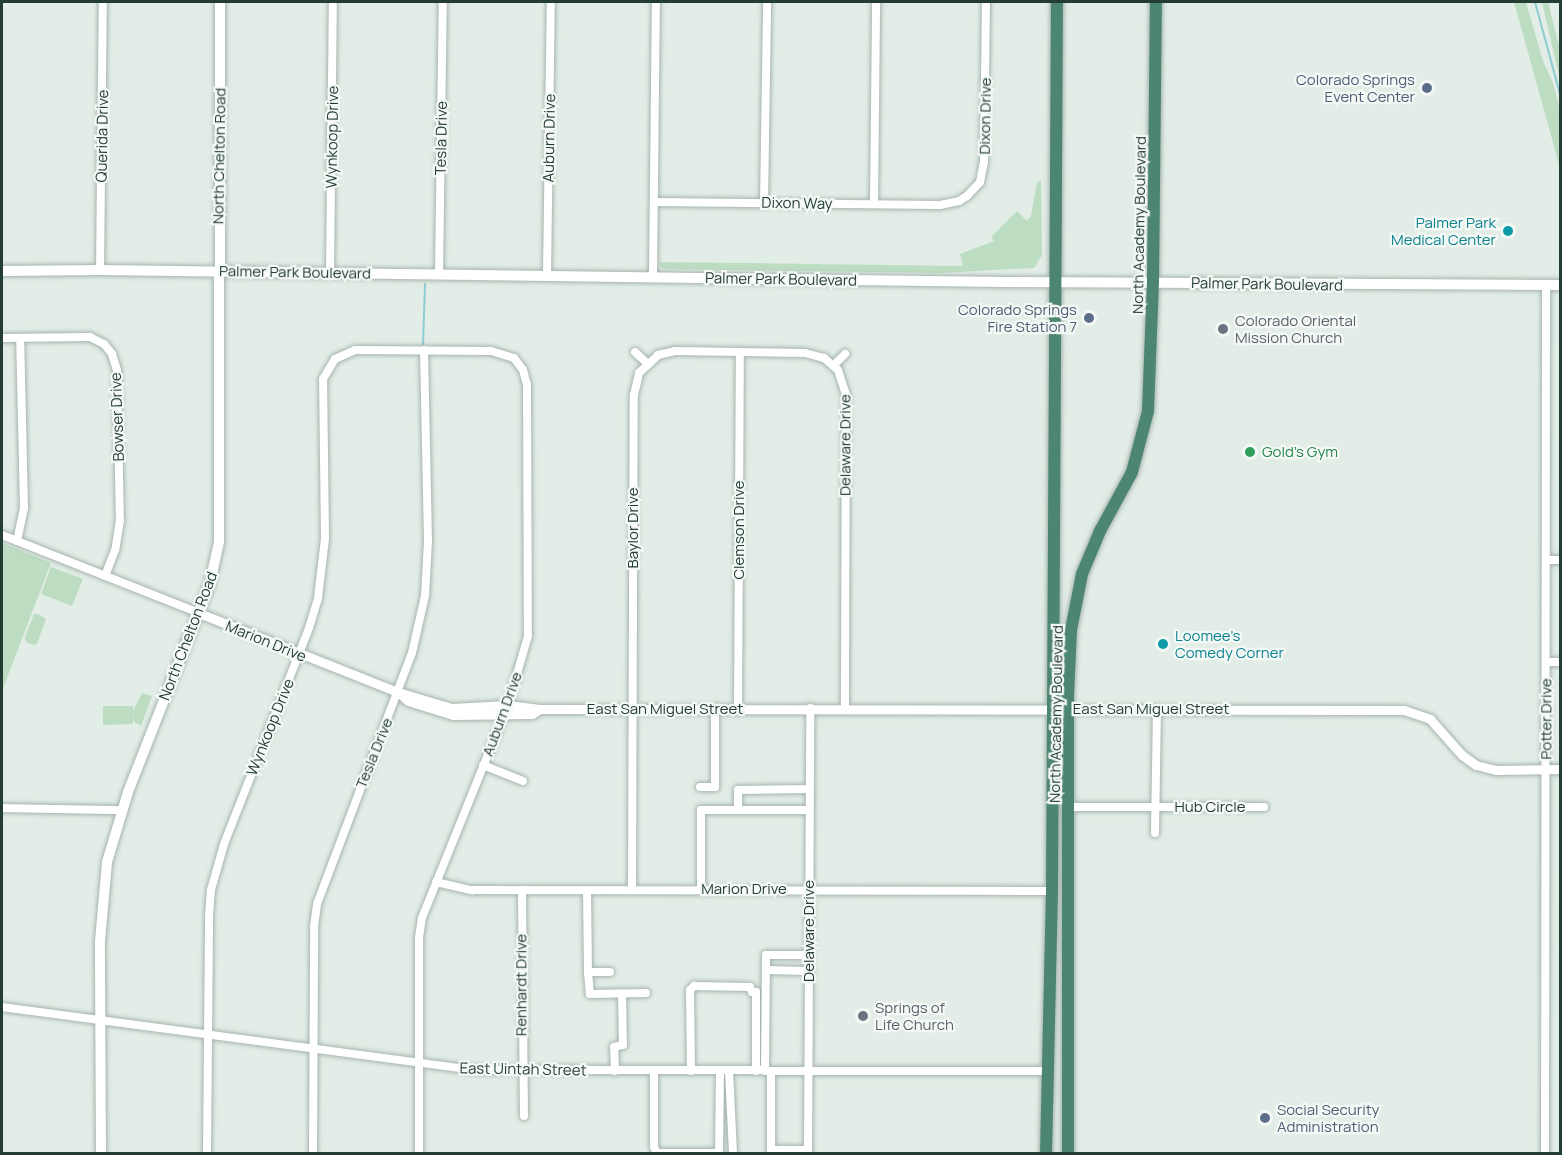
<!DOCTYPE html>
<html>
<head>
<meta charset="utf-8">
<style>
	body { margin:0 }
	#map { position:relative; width:1562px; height:1155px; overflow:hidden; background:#e3ede7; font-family:Manrope,sans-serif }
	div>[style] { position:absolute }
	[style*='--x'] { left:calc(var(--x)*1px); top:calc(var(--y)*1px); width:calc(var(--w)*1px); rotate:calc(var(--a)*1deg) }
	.green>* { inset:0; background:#bdddc2 }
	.stream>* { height:2px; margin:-1px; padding:0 1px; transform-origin:1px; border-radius:1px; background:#8dccd0 }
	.roads { filter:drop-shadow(0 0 2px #a6b5ae) drop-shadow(0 0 2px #a6b5ae) }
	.minor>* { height:8px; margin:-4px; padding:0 4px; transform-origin:4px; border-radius:4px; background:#fff }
	.tertiary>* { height:9px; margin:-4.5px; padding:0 4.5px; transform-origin:4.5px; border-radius:4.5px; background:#fff }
	.secondary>* { height:10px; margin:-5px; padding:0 5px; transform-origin:5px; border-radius:5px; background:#fff }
	.trunk>* { height:12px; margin:-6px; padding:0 6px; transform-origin:6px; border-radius:6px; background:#4c8572 }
	.dots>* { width:16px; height:16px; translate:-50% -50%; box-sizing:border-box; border:3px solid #f4f9f6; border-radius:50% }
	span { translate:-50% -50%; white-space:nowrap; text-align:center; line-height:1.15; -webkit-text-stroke:4.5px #f4f9f6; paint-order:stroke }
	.service-label { font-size:15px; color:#4e5e75 }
	.right { translate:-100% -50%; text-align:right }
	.left { translate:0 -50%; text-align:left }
	.street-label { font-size:15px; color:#233d34 }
	.culture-label { font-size:15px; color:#0d838f }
	.worship-label { font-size:15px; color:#5b616d }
	.leisure-label { font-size:15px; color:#27864d }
	.frame { position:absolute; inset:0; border:3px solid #233d34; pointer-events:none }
</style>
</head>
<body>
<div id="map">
	<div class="green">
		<div style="clip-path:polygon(1514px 2px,1526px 2px,1543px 61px,1553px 83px,1560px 110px,1560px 168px)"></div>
		<div style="clip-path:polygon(1542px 2px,1548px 2px,1560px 50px,1560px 80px)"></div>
		<div style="clip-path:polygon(1041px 181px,1042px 255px,1034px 268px,940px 273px,663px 269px,660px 266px,660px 262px,963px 266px,960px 254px,994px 241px,991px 237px,1017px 211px,1027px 221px,1031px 216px,1037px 182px)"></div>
		<div style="clip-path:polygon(2px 543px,51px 563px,2px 691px)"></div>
		<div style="clip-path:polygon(51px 567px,83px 579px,72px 606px,41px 594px)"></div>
		<div style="clip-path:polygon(34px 614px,38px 614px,46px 619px,37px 644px,33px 645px,26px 642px,25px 637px)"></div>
		<div style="clip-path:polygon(142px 693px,152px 696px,141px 726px,134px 722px,133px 714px,133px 724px,103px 725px,103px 706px,133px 706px,133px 711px)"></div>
	</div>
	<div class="stream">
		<div style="--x:1535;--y:2;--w:95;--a:74.8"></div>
		<div style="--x:423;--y:345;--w:61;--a:-88.1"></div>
	</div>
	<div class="roads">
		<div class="minor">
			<div style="--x:654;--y:202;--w:286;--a:0.6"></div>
			<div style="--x:940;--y:205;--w:19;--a:-12"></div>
			<div style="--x:959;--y:201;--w:9;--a:-32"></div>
			<div style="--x:967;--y:196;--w:19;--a:-47"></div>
			<div style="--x:980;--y:182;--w:20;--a:-79"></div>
			<div style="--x:984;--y:162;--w:160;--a:-89.3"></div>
			<div style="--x:764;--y:203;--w:201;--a:-89.1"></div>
			<div style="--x:874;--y:204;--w:202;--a:-89.4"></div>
			<div style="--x:100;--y:270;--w:268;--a:-89.4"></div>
			<div style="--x:330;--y:273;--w:271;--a:-89.4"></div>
			<div style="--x:439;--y:274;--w:272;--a:-89.2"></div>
			<div style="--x:547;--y:275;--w:273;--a:-89.2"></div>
			<div style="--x:653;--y:277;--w:275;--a:-89.4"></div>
			<div style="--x:2;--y:338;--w:88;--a:-0.7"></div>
			<div style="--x:90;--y:337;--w:16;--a:27"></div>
			<div style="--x:104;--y:344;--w:13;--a:51"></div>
			<div style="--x:112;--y:354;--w:17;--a:73"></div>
			<div style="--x:117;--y:370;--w:150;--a:88.9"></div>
			<div style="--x:120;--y:520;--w:30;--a:99"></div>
			<div style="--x:115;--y:550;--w:28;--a:111"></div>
			<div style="--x:635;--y:352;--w:16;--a:43"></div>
			<div style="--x:834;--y:365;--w:16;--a:-45"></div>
			<div style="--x:2;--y:535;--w:212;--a:21.6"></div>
			<div style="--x:17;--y:541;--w:34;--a:-78"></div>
			<div style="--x:24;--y:508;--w:170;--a:-91.3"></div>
			<div style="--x:1547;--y:560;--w:13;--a:0"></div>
			<div style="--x:1547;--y:662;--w:13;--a:0"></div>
			<div style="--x:738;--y:708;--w:356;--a:-89.7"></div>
			<div style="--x:483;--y:765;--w:43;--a:21.8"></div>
			<div style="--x:700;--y:787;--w:15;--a:0"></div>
			<div style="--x:715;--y:787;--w:79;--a:-90"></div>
			<div style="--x:1069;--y:807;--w:195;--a:0"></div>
			<div style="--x:2;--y:808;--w:120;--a:1"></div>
			<div style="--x:738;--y:810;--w:20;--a:-90"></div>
			<div style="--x:738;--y:790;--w:71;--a:-0.8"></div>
			<div style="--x:1155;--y:833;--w:124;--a:-89.1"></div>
			<div style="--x:436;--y:882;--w:37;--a:13"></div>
			<div style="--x:472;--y:890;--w:580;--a:0.1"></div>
			<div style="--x:632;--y:889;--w:494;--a:-89.8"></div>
			<div style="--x:634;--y:395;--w:23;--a:-77"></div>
			<div style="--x:639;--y:373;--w:26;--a:-43"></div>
			<div style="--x:658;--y:355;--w:17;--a:-13"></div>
			<div style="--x:675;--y:351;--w:130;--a:0.9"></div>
			<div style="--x:805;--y:353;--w:20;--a:15"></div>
			<div style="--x:824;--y:358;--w:18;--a:41"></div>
			<div style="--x:838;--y:370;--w:26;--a:72"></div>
			<div style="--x:846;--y:395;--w:313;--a:90.2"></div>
			<div style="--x:701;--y:889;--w:79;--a:-90"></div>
			<div style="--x:701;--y:810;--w:108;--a:0"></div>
			<div style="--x:522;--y:890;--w:226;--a:89.5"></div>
			<div style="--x:587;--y:890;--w:82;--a:89.3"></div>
			<div style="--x:588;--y:972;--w:22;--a:0"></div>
			<div style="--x:766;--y:970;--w:42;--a:1.4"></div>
			<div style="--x:588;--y:972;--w:22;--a:85"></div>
			<div style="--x:590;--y:994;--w:56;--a:-1"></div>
			<div style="--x:2;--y:1007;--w:477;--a:7.6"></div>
			<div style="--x:475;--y:1070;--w:573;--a:0.1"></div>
			<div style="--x:615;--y:1071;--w:24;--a:-92"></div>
			<div style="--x:614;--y:1047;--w:9;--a:-13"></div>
			<div style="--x:623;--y:1045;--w:51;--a:-91.1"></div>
			<div style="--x:654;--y:1071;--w:76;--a:90"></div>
			<div style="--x:654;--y:1147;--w:7;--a:63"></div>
			<div style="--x:657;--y:1153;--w:62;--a:0"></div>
			<div style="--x:719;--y:1153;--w:82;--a:-89.3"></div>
			<div style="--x:691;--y:1071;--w:81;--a:-90.7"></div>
			<div style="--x:690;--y:990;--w:6;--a:-45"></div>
			<div style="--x:694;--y:986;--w:56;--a:1"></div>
			<div style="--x:750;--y:987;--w:5;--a:68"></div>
			<div style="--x:752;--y:992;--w:4;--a:0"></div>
			<div style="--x:756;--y:992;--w:79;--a:90"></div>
			<div style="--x:729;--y:1071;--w:83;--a:87.2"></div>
			<div style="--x:765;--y:1071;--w:116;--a:-89.5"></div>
			<div style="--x:766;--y:955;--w:43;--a:0"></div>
			<div style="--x:771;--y:1071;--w:79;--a:90"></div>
			<div style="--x:771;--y:1150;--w:37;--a:0"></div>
			<div style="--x:207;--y:1154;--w:237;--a:-89.5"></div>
			<div style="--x:209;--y:917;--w:27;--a:-86"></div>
			<div style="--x:211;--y:890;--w:48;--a:-74.2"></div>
			<div style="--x:224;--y:844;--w:232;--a:-68.5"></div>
			<div style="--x:309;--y:628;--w:31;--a:-73"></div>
			<div style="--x:318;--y:598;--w:60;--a:-83.3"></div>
			<div style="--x:325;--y:538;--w:159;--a:-90.7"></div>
			<div style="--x:323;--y:379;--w:23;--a:-59"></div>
			<div style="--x:335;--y:359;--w:22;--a:-24"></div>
			<div style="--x:355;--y:350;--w:136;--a:0.4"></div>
			<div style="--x:491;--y:351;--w:24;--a:17"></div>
			<div style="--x:514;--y:358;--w:15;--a:53"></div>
			<div style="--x:523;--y:370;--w:16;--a:75"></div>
			<div style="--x:527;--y:385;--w:251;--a:89.8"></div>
			<div style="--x:528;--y:636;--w:72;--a:106.2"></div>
			<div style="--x:508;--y:705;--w:230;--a:112"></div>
			<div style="--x:422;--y:918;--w:20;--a:99"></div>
			<div style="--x:419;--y:938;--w:216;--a:90"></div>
			<div style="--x:313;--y:1154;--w:228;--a:-89.7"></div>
			<div style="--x:314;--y:926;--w:22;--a:-82"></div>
			<div style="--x:317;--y:904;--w:268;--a:-69.3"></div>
			<div style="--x:412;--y:653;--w:58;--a:-77.2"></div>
			<div style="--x:425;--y:596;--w:55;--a:-86.9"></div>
			<div style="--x:428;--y:541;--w:191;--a:-91.2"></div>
			<div style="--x:808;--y:1154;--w:446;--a:-89.7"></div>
			<div style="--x:1545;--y:1154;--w:869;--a:-89.93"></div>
		</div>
		<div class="tertiary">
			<div style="--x:199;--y:613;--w:214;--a:21.7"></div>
			<div style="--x:398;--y:692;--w:55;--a:16.8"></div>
			<div style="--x:451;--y:708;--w:57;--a:-3"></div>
			<div style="--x:508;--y:705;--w:32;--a:7"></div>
			<div style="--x:540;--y:709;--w:864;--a:0.07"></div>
			<div style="--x:1404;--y:710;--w:28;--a:19"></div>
			<div style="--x:1430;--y:719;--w:48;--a:48.4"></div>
			<div style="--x:1462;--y:755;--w:17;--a:36"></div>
			<div style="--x:1476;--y:765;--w:21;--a:14"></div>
			<div style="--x:1496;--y:770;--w:64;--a:-0.9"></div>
			<div style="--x:398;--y:692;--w:13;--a:42"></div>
			<div style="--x:408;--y:701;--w:47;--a:17.3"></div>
			<div style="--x:453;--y:715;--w:79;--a:-0.7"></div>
			<div style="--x:532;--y:714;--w:9;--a:-32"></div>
		</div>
		<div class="secondary">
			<div style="--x:2;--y:271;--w:98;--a:-0.6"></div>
			<div style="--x:100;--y:270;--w:904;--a:0.76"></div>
			<div style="--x:1004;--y:282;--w:556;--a:0.31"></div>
			<div style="--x:101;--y:1154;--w:213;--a:-90.3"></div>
			<div style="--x:100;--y:941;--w:79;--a:-84.9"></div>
			<div style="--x:107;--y:862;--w:73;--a:-73.3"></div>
			<div style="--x:128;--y:792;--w:225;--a:-68.6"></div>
			<div style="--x:210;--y:583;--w:42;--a:-77.6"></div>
			<div style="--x:219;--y:542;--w:540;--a:-89.89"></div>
		</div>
		<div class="trunk">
			<div style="--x:1046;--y:1154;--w:263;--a:-88.7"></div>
			<div style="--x:1052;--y:891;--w:889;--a:-89.68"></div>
			<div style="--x:1068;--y:1154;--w:459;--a:-90"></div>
			<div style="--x:1068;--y:695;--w:65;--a:-87.4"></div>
			<div style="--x:1071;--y:630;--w:57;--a:-78.9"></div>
			<div style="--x:1082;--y:574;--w:47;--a:-67.3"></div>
			<div style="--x:1100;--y:531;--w:67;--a:-61.5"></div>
			<div style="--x:1132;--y:472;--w:63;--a:-75.3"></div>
			<div style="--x:1148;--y:411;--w:130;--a:-87.8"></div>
			<div style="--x:1153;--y:281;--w:279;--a:-89.4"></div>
		</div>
	</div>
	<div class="dots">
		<div style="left:1427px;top:88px;background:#5c6f8a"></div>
		<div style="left:1508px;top:231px;background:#0f9aa8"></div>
		<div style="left:1089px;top:318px;background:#5c6f8a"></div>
		<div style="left:1223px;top:329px;background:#6b7280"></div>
		<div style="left:1250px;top:452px;background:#2e9e5b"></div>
		<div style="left:1163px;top:644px;background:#0f9aa8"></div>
		<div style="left:863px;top:1016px;background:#6b7280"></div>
		<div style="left:1265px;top:1118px;background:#5c6f8a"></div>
	</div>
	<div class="service-label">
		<span class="right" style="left:1415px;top:88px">Colorado Springs<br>Event Center</span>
		<span class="right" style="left:1077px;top:318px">Colorado Springs<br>Fire Station 7</span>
		<span class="left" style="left:1277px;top:1118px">Social Security<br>Administration</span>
	</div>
	<div class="street-label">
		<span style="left:985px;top:116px;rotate:-89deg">Dixon Drive</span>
		<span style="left:102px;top:136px;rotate:-89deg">Querida Drive</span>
		<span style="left:332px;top:137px;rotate:-89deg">Wynkoop Drive</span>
		<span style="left:441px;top:138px;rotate:-89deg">Tesla Drive</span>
		<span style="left:549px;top:138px;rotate:-89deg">Auburn Drive</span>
		<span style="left:219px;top:156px;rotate:-89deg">North Chelton Road</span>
		<span style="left:797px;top:203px;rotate:1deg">Dixon Way</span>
		<span style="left:1139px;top:225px;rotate:-89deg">North Academy Boulevard</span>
		<span style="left:295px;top:272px;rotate:1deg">Palmer Park Boulevard</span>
		<span style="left:781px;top:279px;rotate:1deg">Palmer Park Boulevard</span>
		<span style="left:1267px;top:284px;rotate:1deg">Palmer Park Boulevard</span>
		<span style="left:117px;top:417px;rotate:-92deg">Bowser Drive</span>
		<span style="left:845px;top:445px;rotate:-90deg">Delaware Drive</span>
		<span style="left:633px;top:528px;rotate:-90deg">Baylor Drive</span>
		<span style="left:739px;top:530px;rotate:-90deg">Clemson Drive</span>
		<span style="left:188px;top:636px;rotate:-69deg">North Chelton Road</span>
		<span style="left:266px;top:641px;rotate:22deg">Marion Drive</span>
		<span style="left:665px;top:709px">East San Miguel Street</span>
		<span style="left:1151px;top:709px">East San Miguel Street</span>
		<span style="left:502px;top:714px;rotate:-70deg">Auburn Drive</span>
		<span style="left:1056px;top:714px;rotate:-89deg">North Academy Boulevard</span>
		<span style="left:1546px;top:719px;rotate:-90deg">Potter Drive</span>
		<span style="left:270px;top:727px;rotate:-68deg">Wynkoop Drive</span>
		<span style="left:374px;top:753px;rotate:-68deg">Tesla Drive</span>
		<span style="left:1210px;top:807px">Hub Circle</span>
		<span style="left:744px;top:889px">Marion Drive</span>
		<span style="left:809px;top:931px;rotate:-90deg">Delaware Drive</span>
		<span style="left:521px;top:985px;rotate:-90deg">Renhardt Drive</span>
		<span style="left:523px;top:1069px;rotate:1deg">East Uintah Street</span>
	</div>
	<div class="culture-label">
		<span class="right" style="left:1496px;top:231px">Palmer Park<br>Medical Center</span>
		<span class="left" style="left:1175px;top:644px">Loomee's<br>Comedy Corner</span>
	</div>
	<div class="worship-label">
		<span class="left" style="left:1235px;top:329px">Colorado Oriental<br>Mission Church</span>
		<span class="left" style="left:875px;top:1016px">Springs of<br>Life Church</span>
	</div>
	<div class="leisure-label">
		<span class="left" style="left:1262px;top:452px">Gold's Gym</span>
	</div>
	<div class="frame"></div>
</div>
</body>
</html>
